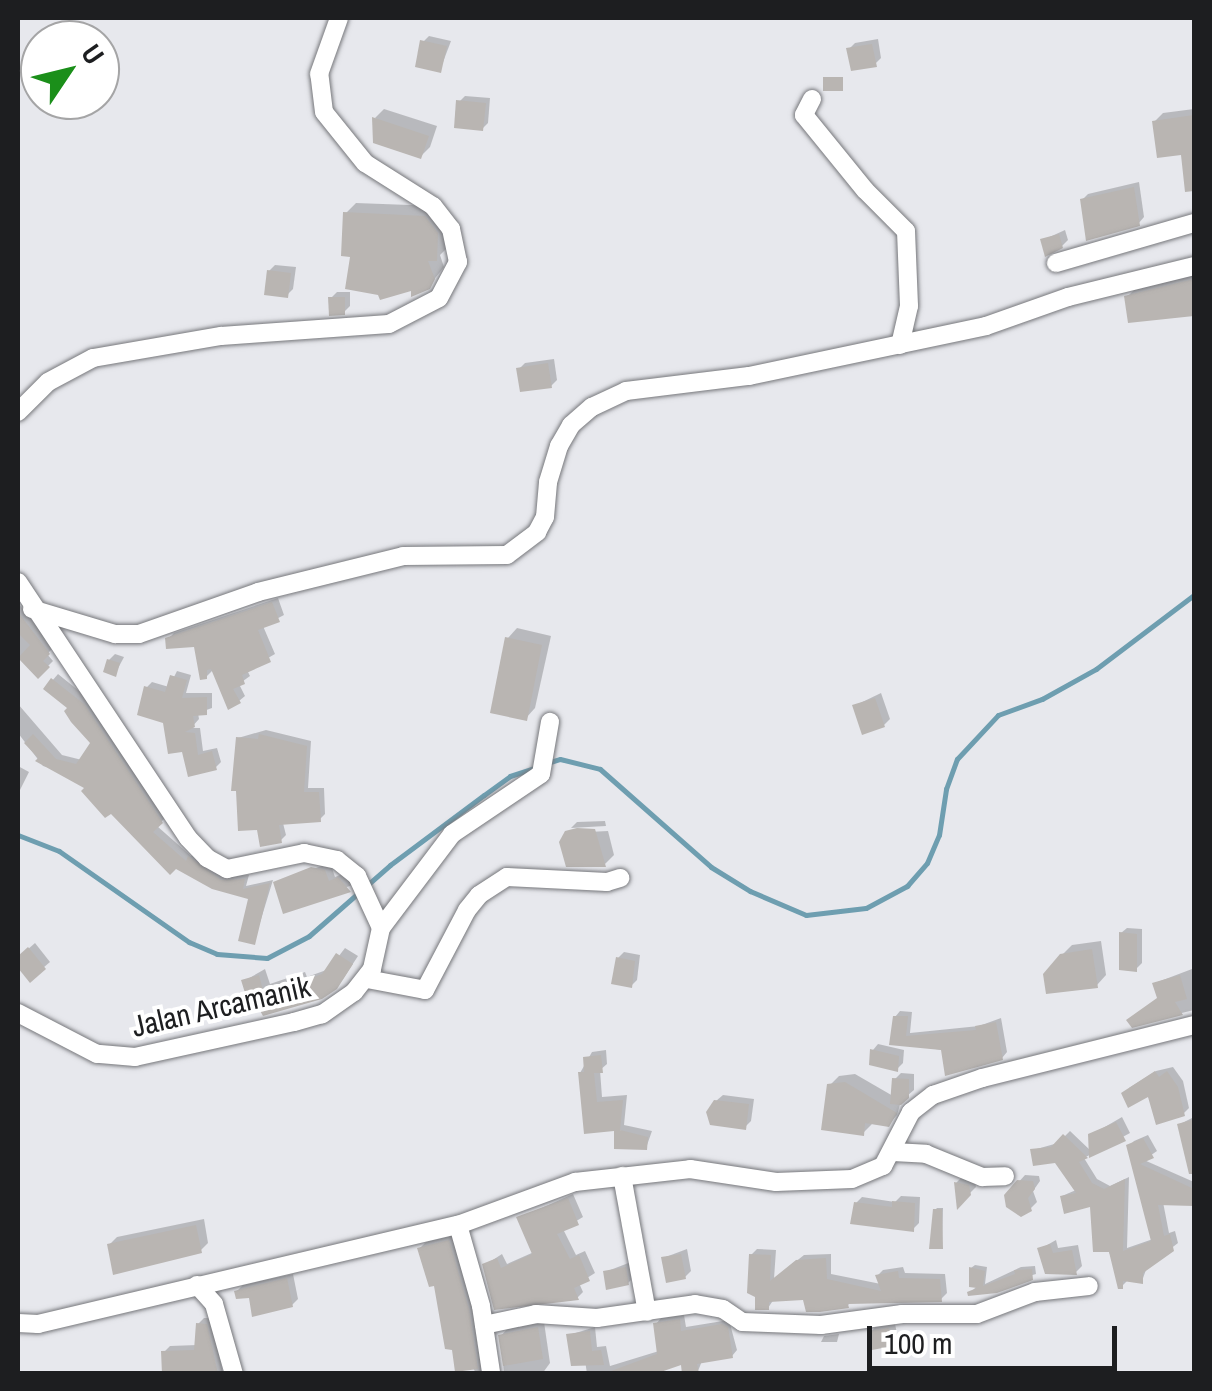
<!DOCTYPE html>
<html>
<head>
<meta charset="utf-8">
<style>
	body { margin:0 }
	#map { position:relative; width:1212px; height:1391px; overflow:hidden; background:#e7e8ed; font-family:"Archivo Narrow",sans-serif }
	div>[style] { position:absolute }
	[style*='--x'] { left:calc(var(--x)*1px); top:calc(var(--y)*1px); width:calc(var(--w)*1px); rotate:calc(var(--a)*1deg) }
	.shadow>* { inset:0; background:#0003 }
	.stream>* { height:5px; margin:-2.5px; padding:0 2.5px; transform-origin:2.5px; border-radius:2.5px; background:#6e9eb0 }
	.building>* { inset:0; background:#b9b5b2 }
	.roads { filter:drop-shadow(0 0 2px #76777b) drop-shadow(0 0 2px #76777b) }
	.minor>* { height:18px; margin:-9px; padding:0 9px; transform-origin:9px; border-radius:9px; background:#fff }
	span { translate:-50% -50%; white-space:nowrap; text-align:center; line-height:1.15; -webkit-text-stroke:8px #fff; paint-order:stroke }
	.street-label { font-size:30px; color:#1d1e20 }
	.frame { position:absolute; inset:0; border:20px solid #1d1e20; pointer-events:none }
	.north { position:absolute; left:20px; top:20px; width:100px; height:100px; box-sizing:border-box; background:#fff; border:2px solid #a5a5a6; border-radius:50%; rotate:55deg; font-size:28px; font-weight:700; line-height:40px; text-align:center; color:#1d1e20 }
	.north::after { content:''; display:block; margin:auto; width:35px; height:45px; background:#1b8f1a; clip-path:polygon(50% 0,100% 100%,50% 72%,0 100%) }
	.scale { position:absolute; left:867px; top:1326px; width:250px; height:45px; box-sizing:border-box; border:5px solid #1d1e20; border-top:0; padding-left:12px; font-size:30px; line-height:35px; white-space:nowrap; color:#1d1e20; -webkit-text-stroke:8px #fff; paint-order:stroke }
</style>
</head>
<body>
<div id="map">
	<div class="shadow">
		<div style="clip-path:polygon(429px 36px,451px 41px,440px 70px,423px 42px)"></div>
		<div style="clip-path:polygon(878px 39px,881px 58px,875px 64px,849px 49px,855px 43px)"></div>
		<div style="clip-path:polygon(465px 96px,490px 98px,488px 123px,482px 129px,459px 102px)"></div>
		<div style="clip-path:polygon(384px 109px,437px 126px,430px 147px,421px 156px,375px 118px)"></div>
		<div style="clip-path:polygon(1194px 109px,1194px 190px,1188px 191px,1184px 152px,1154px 122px,1163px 113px)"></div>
		<div style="clip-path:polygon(1139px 182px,1144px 217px,1138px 224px,1082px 200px,1088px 194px)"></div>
		<div style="clip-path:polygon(356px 203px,436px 206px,447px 248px,440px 255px,444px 267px,428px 287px,414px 288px,353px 255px,345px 214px)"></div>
		<div style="clip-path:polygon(1065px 230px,1068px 240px,1062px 246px,1043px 240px)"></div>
		<div style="clip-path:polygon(275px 265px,296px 267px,293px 289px,287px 295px,269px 271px)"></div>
		<div style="clip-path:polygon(1194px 273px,1194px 313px,1131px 320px,1127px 297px,1137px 287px)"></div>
		<div style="clip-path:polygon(337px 292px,350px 292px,350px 306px,344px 312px,331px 298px)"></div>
		<div style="clip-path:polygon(554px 359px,557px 380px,551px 386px,519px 369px,525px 363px)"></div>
		<div style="clip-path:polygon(278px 598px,284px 615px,263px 626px,275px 654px,247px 670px,250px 676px,239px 684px,245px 696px,239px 701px,214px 669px,206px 677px,196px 644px,168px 639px,174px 633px)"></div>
		<div style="clip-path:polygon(18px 603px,54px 647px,47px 654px,53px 661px,38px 676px,21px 658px,18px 661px)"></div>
		<div style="clip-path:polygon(517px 628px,551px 636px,535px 708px,526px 718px,508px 638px)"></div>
		<div style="clip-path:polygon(115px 654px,124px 657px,115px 674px,109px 660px)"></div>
		<div style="clip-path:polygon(177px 671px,191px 675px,186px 693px,212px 693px,212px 708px,198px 713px,199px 719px,191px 728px,200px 728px,203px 751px,217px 748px,221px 762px,216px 767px,183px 749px,146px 688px,152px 682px,169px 687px)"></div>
		<div style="clip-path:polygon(58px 674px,89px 699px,167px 816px,157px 826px,191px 856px,195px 853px,227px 876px,249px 875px,246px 886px,273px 880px,254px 942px,251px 898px,213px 887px,88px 787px,63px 771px,43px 766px,18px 733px,18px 704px,62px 755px,82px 760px,93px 742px,71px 708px,46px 688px)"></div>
		<div style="clip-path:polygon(881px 693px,890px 719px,884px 725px,854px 706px)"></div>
		<div style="clip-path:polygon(266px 730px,311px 741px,308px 788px,324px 788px,325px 814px,320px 819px,283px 823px,286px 835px,281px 840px,259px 828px,238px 788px,238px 738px)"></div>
		<div style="clip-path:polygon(18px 766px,29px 772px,18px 794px)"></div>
		<div style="clip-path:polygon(605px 821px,606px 826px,571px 828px,577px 822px)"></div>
		<div style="clip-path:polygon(608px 831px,614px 855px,605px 864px,568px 833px)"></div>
		<div style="clip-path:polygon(324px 865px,331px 865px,335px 877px,345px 873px,355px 884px,285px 910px,276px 883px)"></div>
		<div style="clip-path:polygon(1127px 928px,1142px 929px,1142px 963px,1136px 969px,1121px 933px)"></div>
		<div style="clip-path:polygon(1101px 941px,1106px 975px,1097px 985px,1062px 955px,1072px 945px)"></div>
		<div style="clip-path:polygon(35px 943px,50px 962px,30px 979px,18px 958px)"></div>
		<div style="clip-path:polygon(345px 948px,358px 956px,343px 979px,264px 1013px,244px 981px,265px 969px,270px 984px,305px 972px,307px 977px,329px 969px)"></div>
		<div style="clip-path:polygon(624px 952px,640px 955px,637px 980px,631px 986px,618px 958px)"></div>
		<div style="clip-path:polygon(1194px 956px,1194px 1010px,1133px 1025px,1159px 997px,1155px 983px,1192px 969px)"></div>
		<div style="clip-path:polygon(900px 1011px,912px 1012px,910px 1033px,979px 1026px,1001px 1018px,1007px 1052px,1002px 1058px,891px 1043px,895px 1017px)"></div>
		<div style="clip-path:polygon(878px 1044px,904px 1050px,903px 1063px,897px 1069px,873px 1050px)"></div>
		<div style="clip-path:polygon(606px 1050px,607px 1064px,600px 1070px,602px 1097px,627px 1095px,624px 1125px,652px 1131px,646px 1148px,617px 1128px,587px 1131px,580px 1073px,592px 1052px)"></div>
		<div style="clip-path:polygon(1173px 1067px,1183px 1081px,1189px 1108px,1183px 1114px,1129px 1088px,1156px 1071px)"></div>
		<div style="clip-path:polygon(901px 1073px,914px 1074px,914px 1090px,901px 1101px,897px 1115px,888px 1125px,872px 1124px,863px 1133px,830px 1085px,839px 1076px,855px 1074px,893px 1096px,895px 1079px)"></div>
		<div style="clip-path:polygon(723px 1095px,754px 1099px,751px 1121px,745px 1127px,716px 1101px)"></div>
		<div style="clip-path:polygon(1122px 1117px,1130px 1133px,1084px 1158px,1097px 1179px,1110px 1186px,1129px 1177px,1127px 1248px,1153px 1239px,1129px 1146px,1134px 1141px,1148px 1135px,1157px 1151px,1144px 1160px,1194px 1182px,1180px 1124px,1194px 1117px,1194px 1201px,1163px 1202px,1169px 1233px,1175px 1231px,1178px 1243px,1147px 1267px,1142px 1281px,1127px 1281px,1121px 1287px,1093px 1204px,1062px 1196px,1076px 1190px,1056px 1160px,1033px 1150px,1058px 1143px,1070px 1131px,1091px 1151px,1091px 1135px)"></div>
		<div style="clip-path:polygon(1025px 1175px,1039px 1176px,1040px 1181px,1033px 1191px,1037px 1202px,1031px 1208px,1006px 1196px)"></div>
		<div style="clip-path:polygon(962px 1177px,974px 1179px,976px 1187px,959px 1204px,956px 1183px)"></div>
		<div style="clip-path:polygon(573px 1194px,583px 1217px,563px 1229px,576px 1255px,585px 1251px,595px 1273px,579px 1283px,583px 1292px,577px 1298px,485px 1265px,502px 1254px,507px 1264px,534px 1252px,519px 1218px)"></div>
		<div style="clip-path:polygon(901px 1196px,920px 1197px,919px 1223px,913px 1229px,856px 1203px,862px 1197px,895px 1202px)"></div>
		<div style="clip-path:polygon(937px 1208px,943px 1208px,942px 1247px,935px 1210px)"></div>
		<div style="clip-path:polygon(204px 1219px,208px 1243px,200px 1251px,109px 1245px,117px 1237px)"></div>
		<div style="clip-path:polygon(455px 1235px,488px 1374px,476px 1374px,420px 1248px,426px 1242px)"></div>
		<div style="clip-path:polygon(1056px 1240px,1058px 1248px,1078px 1245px,1082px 1266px,1076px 1272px,1040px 1249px)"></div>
		<div style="clip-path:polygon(687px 1249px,691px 1271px,685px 1277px,663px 1258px)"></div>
		<div style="clip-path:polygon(757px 1249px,776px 1250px,774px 1279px,804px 1255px,831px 1254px,831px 1274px,881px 1284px,878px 1275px,883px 1270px,903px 1267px,905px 1273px,945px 1274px,947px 1293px,941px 1299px,852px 1301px,847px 1306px,804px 1297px,774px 1299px,768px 1308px,751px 1255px)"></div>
		<div style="clip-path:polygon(631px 1262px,634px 1277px,628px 1283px,605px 1272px)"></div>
		<div style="clip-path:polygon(975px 1265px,987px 1267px,985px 1284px,1021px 1267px,1035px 1266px,1036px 1274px,970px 1293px,977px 1286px,971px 1268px)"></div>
		<div style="clip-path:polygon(293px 1274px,298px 1299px,292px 1305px,237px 1291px,243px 1285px)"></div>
		<div style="clip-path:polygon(684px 1315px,686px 1327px,729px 1320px,737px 1350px,732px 1356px,702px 1361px,698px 1371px,682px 1362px,646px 1374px,587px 1374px,585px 1360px,569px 1335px,595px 1327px,597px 1347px,606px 1346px,610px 1366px,659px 1351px,656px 1324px,661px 1318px)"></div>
		<div style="clip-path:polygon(204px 1318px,212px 1318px,223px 1374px,165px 1374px,164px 1352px,170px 1346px,197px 1345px,198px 1324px)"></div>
		<div style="clip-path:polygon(544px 1322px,550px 1363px,542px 1374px,504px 1374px,501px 1336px,507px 1329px)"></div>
		<div style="clip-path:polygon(895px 1324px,898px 1338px,892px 1344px,871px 1332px,876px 1326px)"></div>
		<div style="clip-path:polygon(839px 1334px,837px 1342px,821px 1342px,824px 1336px)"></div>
	</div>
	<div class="stream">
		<div style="--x:550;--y:762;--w:10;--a:-17"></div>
		<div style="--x:560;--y:759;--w:41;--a:14"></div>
		<div style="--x:600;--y:769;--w:148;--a:41.4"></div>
		<div style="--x:711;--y:867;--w:46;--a:31.6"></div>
		<div style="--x:750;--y:891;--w:61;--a:23.2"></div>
		<div style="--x:806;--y:915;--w:60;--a:-6.7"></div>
		<div style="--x:866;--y:908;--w:47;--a:-28.2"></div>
		<div style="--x:907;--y:886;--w:30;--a:-49"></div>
		<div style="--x:927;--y:863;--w:30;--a:-67"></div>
		<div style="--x:939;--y:835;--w:47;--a:-81.3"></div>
		<div style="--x:946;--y:789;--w:32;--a:-70"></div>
		<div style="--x:957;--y:759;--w:60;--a:-47"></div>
		<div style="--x:998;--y:715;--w:47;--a:-20"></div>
		<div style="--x:1042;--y:699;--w:62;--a:-29.1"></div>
		<div style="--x:1096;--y:669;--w:123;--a:-37.1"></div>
		<div style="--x:18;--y:835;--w:44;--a:21.3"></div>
		<div style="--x:59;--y:851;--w:159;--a:35"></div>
		<div style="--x:189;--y:942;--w:30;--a:23"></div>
		<div style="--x:217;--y:954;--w:50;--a:4.6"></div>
		<div style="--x:267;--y:958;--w:47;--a:-27.6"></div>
		<div style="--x:309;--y:936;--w:108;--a:-41.2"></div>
		<div style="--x:390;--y:865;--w:117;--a:-36.7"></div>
		<div style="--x:484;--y:795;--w:32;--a:-36"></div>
		<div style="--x:510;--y:776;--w:26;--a:-18"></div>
	</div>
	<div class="building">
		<div style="clip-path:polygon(420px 40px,447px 46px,441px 73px,415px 67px)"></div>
		<div style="clip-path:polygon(872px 44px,877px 67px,851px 71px,846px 48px)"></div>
		<div style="clip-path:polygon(823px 77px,843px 77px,843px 91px,823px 91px)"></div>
		<div style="clip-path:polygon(456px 100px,486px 103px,483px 131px,454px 128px)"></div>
		<div style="clip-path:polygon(1194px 115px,1194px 191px,1185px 192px,1181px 155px,1157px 158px,1152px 121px)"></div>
		<div style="clip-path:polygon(372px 117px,429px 136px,421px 159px,373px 143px)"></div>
		<div style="clip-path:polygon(1134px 187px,1140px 226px,1086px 241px,1080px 199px)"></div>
		<div style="clip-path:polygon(343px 212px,425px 216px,438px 233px,437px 261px,428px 261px,435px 279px,430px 289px,411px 297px,411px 291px,380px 300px,378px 295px,345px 289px,350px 257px,341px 256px)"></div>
		<div style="clip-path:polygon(1059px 234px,1063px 248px,1045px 257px,1040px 239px)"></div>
		<div style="clip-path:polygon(267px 270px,291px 273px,288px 298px,264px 295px)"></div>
		<div style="clip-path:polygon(1194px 279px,1194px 316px,1128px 323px,1124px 296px)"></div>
		<div style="clip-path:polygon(328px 297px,345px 297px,345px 315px,329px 316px)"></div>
		<div style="clip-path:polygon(548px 363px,552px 388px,520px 392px,516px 368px)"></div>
		<div style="clip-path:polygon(272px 602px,280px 622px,258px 630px,271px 662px,242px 675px,245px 684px,233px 689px,241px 703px,228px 710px,211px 669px,207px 670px,207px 679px,200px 680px,194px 647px,166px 649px,165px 638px)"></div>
		<div style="clip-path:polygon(18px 612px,50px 654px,43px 661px,50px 667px,38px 679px,18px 658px,30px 645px,18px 633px)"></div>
		<div style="clip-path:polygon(505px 637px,542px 645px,527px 721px,490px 713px)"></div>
		<div style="clip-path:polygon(107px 659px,120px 663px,116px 677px,103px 672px)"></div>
		<div style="clip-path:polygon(170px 675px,187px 680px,182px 698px,207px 697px,207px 715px,193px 716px,195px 727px,185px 732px,195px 733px,198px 755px,212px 751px,217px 770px,188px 777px,182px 752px,168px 754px,163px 723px,137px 715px,144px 686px,165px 692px)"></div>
		<div style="clip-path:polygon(51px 678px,84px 704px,163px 823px,153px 832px,186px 861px,188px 856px,221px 880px,245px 879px,243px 889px,270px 883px,255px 945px,238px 941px,248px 899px,212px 889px,176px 869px,170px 875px,111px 814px,105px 818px,81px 791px,84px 788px,35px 761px,38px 758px,24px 743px,33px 734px,56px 759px,76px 764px,90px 743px,71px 722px,64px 711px,67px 708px,43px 689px)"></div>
		<div style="clip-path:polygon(875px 698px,885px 727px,862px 735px,852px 705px)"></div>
		<div style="clip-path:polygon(259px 734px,307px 746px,304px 792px,319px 792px,321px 822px,279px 825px,282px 843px,260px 847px,257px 830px,238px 831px,236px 791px,231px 791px,236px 737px,258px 739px)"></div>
		<div style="clip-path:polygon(577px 828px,595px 829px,606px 867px,566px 867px,559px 842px,565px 831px)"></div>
		<div style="clip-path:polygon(311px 867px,325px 870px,329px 881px,338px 877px,351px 892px,283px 914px,273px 882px)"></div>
		<div style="clip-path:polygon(1119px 932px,1137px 934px,1137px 972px,1119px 970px)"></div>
		<div style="clip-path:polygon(28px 947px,46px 969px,30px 983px,18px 968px,18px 956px)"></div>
		<div style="clip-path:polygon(1092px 949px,1098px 988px,1046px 994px,1043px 974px,1060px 954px)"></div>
		<div style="clip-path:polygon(336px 953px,353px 964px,337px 989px,322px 999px,263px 1016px,250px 992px,245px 993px,241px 980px,259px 975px,263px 990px,298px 978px,300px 982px,322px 974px)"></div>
		<div style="clip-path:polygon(616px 957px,635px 961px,632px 988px,611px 984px)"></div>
		<div style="clip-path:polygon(1180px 975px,1187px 999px,1175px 1002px,1183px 1015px,1132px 1028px,1126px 1020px,1157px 998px,1152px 983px)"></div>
		<div style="clip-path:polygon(893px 1016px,908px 1016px,906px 1036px,976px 1030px,975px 1026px,996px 1022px,1003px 1060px,945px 1076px,941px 1050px,889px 1045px)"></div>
		<div style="clip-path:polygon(870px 1049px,899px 1056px,898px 1072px,869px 1065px)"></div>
		<div style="clip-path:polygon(601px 1055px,603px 1073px,594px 1073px,597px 1102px,623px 1100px,620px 1130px,648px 1137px,647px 1150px,614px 1149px,614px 1131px,584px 1134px,578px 1072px,584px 1072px,583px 1057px)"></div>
		<div style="clip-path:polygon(1155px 1071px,1159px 1077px,1167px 1071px,1178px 1087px,1185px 1116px,1156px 1125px,1148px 1097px,1128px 1108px,1121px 1093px)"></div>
		<div style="clip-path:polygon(892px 1078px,909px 1079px,909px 1098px,901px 1105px,890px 1104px)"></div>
		<div style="clip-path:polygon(845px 1082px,897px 1113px,889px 1127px,865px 1123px,864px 1136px,821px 1130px,827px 1084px)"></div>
		<div style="clip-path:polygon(714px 1100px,749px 1104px,746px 1130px,710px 1125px,706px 1112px)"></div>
		<div style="clip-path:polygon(1192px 1120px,1194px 1174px,1189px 1174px,1177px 1124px)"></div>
		<div style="clip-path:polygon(1116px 1122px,1126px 1141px,1089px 1158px,1088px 1134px)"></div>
		<div style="clip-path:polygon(1063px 1134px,1088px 1158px,1079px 1162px,1092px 1183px,1104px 1189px,1125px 1179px,1123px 1251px,1151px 1241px,1126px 1145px,1143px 1138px,1154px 1158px,1140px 1164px,1194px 1189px,1194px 1206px,1158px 1205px,1164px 1236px,1170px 1234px,1174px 1251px,1143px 1273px,1143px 1284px,1123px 1281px,1123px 1289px,1118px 1289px,1109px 1252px,1093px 1252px,1090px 1207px,1064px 1214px,1060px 1196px,1076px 1193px,1055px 1163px,1033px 1166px,1030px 1149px,1051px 1147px)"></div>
		<div style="clip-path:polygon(1017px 1180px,1033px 1181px,1035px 1189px,1028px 1198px,1032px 1211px,1021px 1217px,1006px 1207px,1004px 1195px)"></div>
		<div style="clip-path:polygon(954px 1182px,969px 1185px,971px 1195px,957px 1210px)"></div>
		<div style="clip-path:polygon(568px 1198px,579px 1225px,557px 1234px,570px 1259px,579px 1255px,590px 1281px,574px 1288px,579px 1300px,494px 1310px,482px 1264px,497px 1258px,501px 1268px,532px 1254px,516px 1217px)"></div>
		<div style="clip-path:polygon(892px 1201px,915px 1203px,914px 1232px,850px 1224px,854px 1202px,892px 1207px)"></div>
		<div style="clip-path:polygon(933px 1209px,942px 1209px,943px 1249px,929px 1249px)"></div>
		<div style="clip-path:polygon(196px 1225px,202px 1253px,113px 1275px,107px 1244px)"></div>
		<div style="clip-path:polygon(449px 1240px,469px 1309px,478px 1369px,455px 1372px,452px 1350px,445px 1349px,434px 1286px,429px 1287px,417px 1248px)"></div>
		<div style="clip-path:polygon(1050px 1244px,1053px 1253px,1072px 1250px,1077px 1275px,1045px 1274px,1037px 1248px)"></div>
		<div style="clip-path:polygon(681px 1254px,686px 1279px,666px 1283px,661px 1257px)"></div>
		<div style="clip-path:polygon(749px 1254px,771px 1255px,770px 1281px,796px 1260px,826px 1258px,827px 1279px,881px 1291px,875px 1275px,898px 1271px,899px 1278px,940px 1279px,942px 1302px,848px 1304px,849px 1308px,820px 1312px,806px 1312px,803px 1300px,769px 1302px,769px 1310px,755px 1310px,755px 1297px,747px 1293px)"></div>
		<div style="clip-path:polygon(626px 1267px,629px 1285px,606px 1290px,603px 1271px)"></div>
		<div style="clip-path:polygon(969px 1267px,985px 1271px,983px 1286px,1015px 1274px,1014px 1270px,1032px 1269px,1033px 1280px,997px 1293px,968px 1296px,967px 1292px,977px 1288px,969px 1287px)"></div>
		<div style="clip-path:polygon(287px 1278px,293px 1307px,252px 1317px,249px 1298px,236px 1299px,234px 1291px)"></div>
		<div style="clip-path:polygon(680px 1319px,681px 1331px,722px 1324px,728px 1327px,733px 1358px,697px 1364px,699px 1374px,682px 1374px,681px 1365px,655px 1374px,603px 1374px,657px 1354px,653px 1323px)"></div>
		<div style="clip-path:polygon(196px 1323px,207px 1324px,218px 1374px,162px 1374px,161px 1351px,194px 1350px)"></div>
		<div style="clip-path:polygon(538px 1327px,543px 1359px,503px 1366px,498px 1335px)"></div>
		<div style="clip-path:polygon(889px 1328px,893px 1346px,872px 1350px,868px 1331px)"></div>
		<div style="clip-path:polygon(590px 1331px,592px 1351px,601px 1350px,604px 1365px,571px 1366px,566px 1334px)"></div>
	</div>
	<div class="roads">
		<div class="minor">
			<div style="--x:812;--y:99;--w:18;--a:117"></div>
			<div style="--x:804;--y:115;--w:97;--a:50.9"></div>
			<div style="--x:865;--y:190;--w:58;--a:45"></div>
			<div style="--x:906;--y:231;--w:75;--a:87.7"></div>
			<div style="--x:909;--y:306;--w:40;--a:103"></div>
			<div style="--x:1056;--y:263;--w:144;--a:-16.2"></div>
			<div style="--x:18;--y:412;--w:42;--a:-45"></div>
			<div style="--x:48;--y:382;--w:51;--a:-28.1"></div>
			<div style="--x:93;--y:358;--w:130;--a:-9.8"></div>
			<div style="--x:221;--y:336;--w:168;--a:-4.1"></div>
			<div style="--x:389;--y:324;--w:56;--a:-27.5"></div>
			<div style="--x:439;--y:298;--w:41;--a:-62.2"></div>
			<div style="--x:458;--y:262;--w:34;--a:-102"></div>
			<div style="--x:451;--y:229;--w:29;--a:-128"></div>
			<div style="--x:433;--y:206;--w:80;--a:-147.7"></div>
			<div style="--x:365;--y:163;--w:65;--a:-128.8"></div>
			<div style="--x:324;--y:112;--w:38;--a:-97"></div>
			<div style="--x:319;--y:74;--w:59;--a:-70.3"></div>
			<div style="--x:18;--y:582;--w:307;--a:56.4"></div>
			<div style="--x:188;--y:838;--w:28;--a:46"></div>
			<div style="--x:207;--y:858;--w:23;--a:29"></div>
			<div style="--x:227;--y:869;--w:79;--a:-11.7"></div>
			<div style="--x:304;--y:853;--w:34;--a:12"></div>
			<div style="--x:337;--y:860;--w:26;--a:39"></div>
			<div style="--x:357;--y:876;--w:57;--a:65.2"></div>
			<div style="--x:381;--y:928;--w:42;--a:102.4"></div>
			<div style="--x:372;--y:969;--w:29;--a:128"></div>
			<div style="--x:354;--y:992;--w:39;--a:145"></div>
			<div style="--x:322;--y:1014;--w:29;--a:164"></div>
			<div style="--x:294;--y:1022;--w:163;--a:167.6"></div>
			<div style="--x:135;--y:1057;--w:38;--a:-175"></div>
			<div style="--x:97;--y:1054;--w:89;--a:-152.6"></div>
			<div style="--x:32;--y:609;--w:87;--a:16.8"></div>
			<div style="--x:115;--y:634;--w:24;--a:0"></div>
			<div style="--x:139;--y:634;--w:126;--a:-19.4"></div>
			<div style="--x:258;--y:592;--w:149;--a:-13.9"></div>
			<div style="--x:403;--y:556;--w:104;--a:-0.6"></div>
			<div style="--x:507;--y:555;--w:38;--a:-37"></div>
			<div style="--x:537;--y:532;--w:17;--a:-62"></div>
			<div style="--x:545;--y:517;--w:35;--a:-85"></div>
			<div style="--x:548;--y:482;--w:38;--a:-73"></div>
			<div style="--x:559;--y:446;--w:24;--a:-60"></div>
			<div style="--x:571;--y:425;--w:28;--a:-41"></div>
			<div style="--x:592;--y:407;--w:38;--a:-25"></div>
			<div style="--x:626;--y:391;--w:124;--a:-7"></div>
			<div style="--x:749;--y:376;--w:242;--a:-11.9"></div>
			<div style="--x:986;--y:326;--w:87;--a:-19.5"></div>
			<div style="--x:1068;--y:297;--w:130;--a:-13.8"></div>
			<div style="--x:381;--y:928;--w:118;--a:-52.9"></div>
			<div style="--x:452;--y:834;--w:107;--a:-34"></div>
			<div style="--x:541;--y:774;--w:53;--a:-80.2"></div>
			<div style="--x:367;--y:979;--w:59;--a:10.7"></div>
			<div style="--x:425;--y:990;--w:90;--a:-62.3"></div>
			<div style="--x:467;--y:910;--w:19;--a:-51"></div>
			<div style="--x:479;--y:895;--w:33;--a:-33"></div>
			<div style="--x:507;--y:877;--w:100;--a:2.9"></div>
			<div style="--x:607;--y:882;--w:14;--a:-17"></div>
			<div style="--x:893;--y:1152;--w:33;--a:3"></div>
			<div style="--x:926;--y:1154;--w:61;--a:22.3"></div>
			<div style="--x:982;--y:1177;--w:23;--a:-2"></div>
			<div style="--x:622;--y:1176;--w:138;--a:79.6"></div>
			<div style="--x:458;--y:1225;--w:84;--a:74.1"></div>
			<div style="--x:481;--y:1306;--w:67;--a:81.4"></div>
			<div style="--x:197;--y:1285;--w:25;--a:48"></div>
			<div style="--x:214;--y:1304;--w:73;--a:74.1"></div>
			<div style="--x:18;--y:1323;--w:20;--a:3"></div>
			<div style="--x:38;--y:1324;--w:432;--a:-13.3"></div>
			<div style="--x:458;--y:1225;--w:125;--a:-20.2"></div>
			<div style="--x:575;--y:1182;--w:116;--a:-6.4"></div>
			<div style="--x:690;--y:1169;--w:87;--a:8.6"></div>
			<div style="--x:776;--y:1182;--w:76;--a:-2.3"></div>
			<div style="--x:852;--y:1179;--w:34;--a:-23"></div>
			<div style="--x:883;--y:1166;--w:61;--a:-62.6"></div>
			<div style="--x:911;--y:1112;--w:28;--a:-38"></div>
			<div style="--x:933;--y:1095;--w:52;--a:-19.1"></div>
			<div style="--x:982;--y:1078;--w:219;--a:-14"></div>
			<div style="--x:484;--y:1325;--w:53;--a:-11.9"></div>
			<div style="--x:536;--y:1314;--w:61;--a:3.8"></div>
			<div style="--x:597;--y:1318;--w:99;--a:-8.1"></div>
			<div style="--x:695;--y:1304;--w:28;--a:10"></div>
			<div style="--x:723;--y:1309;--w:23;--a:34"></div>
			<div style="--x:742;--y:1322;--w:79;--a:2.2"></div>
			<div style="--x:821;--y:1325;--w:82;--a:-7.7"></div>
			<div style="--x:902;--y:1314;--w:75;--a:0"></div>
			<div style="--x:977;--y:1314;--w:62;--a:-20.8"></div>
			<div style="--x:1035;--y:1292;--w:54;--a:-6.3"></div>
		</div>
	</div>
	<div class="street-label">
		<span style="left:221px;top:1006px;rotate:-13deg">Jalan Arcamanik</span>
	</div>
	<div class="frame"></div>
	<div class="north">U</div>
	<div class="scale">100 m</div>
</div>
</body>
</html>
